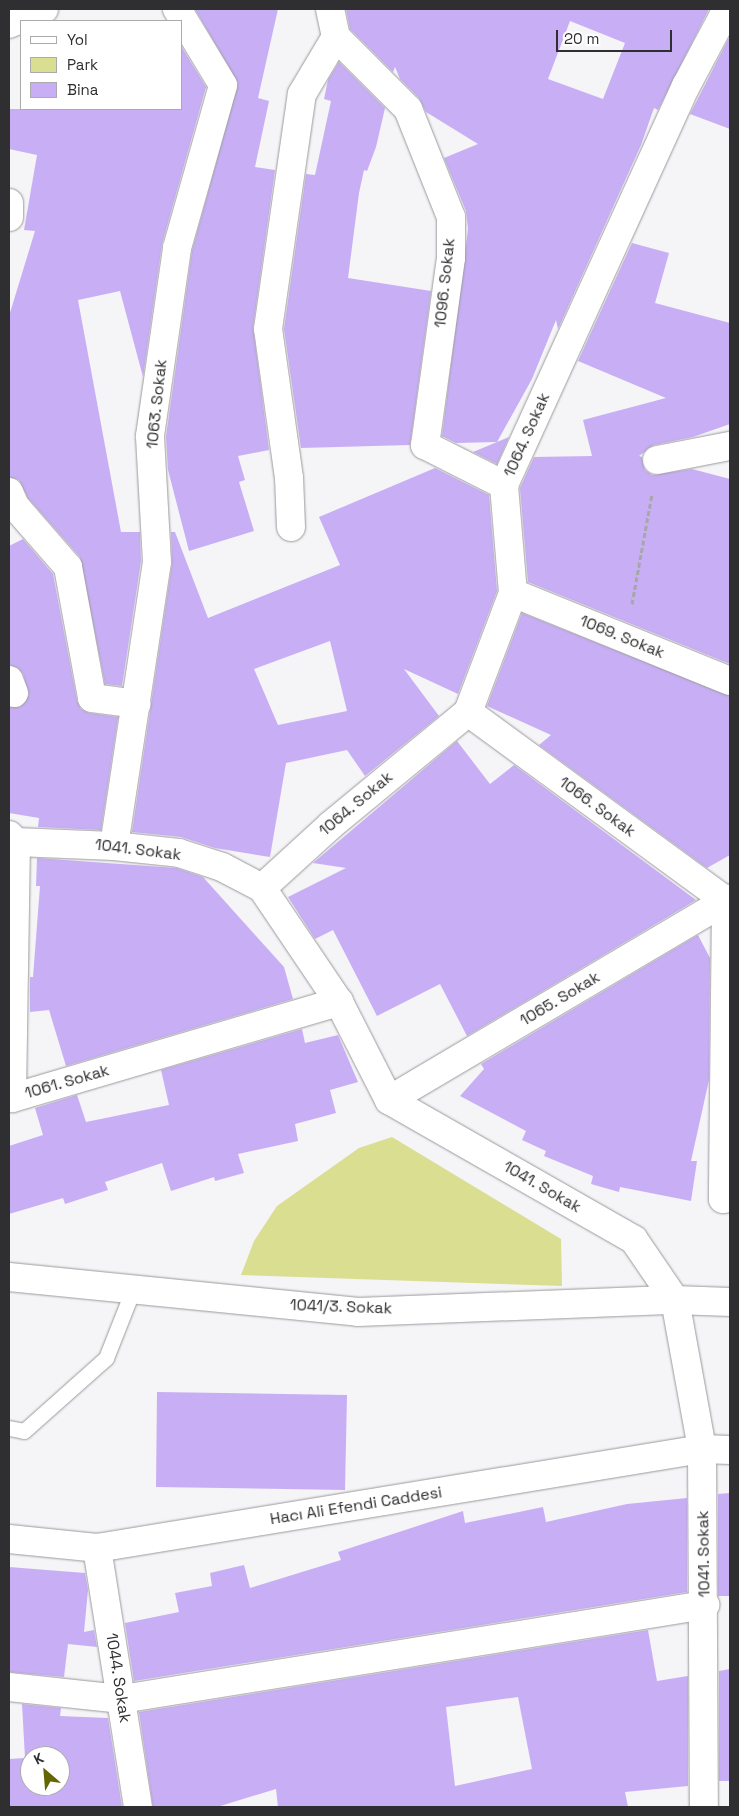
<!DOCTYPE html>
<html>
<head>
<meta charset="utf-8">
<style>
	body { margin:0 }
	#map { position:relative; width:739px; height:1816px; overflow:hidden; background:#f5f4f7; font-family:"Space Grotesk",sans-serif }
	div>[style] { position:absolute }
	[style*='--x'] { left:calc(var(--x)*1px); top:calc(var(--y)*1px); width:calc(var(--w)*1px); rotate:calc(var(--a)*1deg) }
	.green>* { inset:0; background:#d9de91 }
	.building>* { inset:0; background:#c8aff5 }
	.path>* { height:3px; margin-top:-1.5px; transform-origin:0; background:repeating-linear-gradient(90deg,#a7a6a9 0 5px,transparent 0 7.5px) }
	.roads { filter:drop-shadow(0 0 1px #9a999c) drop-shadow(0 0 1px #9a999c) }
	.lane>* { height:15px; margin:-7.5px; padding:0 7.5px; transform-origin:7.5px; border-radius:7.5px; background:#fff }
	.street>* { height:28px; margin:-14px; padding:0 14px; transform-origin:14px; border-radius:14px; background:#fff }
	.secondary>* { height:28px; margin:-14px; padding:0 14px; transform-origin:14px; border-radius:14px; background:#fff }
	span { translate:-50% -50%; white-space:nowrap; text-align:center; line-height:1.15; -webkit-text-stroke:4px #fff; paint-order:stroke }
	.street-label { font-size:16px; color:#2f2e30 }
	.frame { position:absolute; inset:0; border:10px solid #2f2e30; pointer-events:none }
	.legend { position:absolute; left:20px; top:20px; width:162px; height:90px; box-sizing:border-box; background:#fff; border:1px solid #acabac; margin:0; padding:6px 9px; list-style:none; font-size:15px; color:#2f2e30 }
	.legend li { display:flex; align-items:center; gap:10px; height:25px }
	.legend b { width:25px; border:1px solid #acabac }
	.north { position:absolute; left:20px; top:1746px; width:50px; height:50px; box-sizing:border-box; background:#fff; border:1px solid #acabac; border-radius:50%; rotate:333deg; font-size:14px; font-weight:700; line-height:20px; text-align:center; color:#2f2e30 }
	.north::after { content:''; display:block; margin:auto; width:18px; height:22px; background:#646601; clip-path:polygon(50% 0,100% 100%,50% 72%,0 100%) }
	.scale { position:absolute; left:556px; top:30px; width:116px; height:22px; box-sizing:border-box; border:2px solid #2f2e30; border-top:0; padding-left:6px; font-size:15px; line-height:18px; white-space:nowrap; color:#2f2e30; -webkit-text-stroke:4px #fff; paint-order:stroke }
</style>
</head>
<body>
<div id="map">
	<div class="green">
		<div style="clip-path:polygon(392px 1137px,561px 1239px,562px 1286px,241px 1275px,254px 1241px,277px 1206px,359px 1148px)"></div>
	</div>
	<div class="building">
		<div style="clip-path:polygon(195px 9px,278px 9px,258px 98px,269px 101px,255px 167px,275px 170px,253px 327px,269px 450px,238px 456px,245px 480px,239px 482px,254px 531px,189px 551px,168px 470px,166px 437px,192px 251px,238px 83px)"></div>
		<div style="clip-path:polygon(evenodd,346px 9px,709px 9px,658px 110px,654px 108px,641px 145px,558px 329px,556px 320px,532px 379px,497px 442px,509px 437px,497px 464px,473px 452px,497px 442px,456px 443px,442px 436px,468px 229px,466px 211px,444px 158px,478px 144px,426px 112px,419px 98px,400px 79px,395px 67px,393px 72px,350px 29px,346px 9px,570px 21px,625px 43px,603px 99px,548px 79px,570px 21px)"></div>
		<div style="clip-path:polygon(730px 36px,730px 129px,690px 114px)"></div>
		<div style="clip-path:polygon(181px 46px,206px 87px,162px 244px,143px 377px,120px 291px,78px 300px,121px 532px,140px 532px,141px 561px,122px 686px,105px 684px,80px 557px,28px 498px,19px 480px,9px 477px,9px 316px,35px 231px,24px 230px,37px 155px,9px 149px,9px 109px,181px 109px)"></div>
		<div style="clip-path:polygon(339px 62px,385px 108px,376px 147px,367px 171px,364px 170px,359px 193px,348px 278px,431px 291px,410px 445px,301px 448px,284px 329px,306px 174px,315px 175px,331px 101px,324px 99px,328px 80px)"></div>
		<div style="clip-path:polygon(632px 243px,669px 253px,655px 303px,730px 323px,730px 424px,693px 437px,654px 445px,639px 456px,642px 457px,645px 470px,652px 475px,692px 469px,730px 479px,730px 664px,528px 582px,520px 488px,534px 457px,592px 456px,583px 420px,666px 398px,578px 361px)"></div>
		<div style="clip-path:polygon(evenodd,435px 468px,489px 495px,497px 591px,458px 694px,404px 669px,439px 716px,365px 776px,347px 750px,286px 763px,270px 857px,215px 848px,181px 837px,132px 832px,172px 564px,171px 532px,175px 532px,208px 618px,340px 565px,319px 517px,435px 468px,330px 641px,347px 711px,278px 725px,254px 669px,330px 641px)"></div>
		<div style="clip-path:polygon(23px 539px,53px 574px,77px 701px,81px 709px,89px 713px,118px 717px,101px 830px,38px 827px,39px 818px,9px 813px,9px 707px,20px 707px,29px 695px,23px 674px,18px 668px,9px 665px,9px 546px)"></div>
		<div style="clip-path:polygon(522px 613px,730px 696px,730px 855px,707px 868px,539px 745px,551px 735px,487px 706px)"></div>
		<div style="clip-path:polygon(457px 741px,490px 784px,514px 765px,696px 900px,467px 1036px,440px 984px,377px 1016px,333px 930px,315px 939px,288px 897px,346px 868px,313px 863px)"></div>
		<div style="clip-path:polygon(37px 858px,176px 868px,203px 877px,284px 967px,293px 999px,66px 1066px,49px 1010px,30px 1012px,30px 977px,33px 977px,40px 886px,36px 886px)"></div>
		<div style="clip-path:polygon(698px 935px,710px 958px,709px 1080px,691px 1161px,697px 1161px,691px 1201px,620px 1187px,619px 1192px,591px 1184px,593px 1176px,544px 1156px,546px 1151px,522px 1140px,526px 1131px,460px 1096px,484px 1069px,481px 1064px)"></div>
		<div style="clip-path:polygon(302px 1029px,305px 1043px,338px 1035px,358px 1082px,330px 1090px,336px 1113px,295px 1124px,298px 1141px,238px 1154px,244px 1173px,215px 1181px,214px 1177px,171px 1191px,162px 1163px,105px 1182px,108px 1190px,65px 1204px,63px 1198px,9px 1214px,9px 1146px,43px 1135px,35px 1108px,77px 1095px,86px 1122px,169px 1105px,161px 1070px)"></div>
		<div style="clip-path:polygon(157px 1392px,347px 1395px,345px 1490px,156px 1487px)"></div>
		<div style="clip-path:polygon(730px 1493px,730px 1596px,718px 1596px,718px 1494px)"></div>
		<div style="clip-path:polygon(687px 1498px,687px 1592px,134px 1681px,125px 1623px,179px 1612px,175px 1593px,212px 1586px,210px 1573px,244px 1565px,250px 1588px,341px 1560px,338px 1552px,463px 1511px,465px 1523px,543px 1507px,546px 1522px,627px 1504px)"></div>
		<div style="clip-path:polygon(9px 1567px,85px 1573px,88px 1590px,84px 1632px,94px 1630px,97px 1647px,68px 1644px,64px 1677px,9px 1672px)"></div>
		<div style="clip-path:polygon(evenodd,648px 1630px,657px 1681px,688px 1676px,688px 1786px,625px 1792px,628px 1807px,278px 1807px,276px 1789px,217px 1807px,153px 1807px,139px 1712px,648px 1630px,518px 1697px,532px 1769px,455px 1786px,446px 1707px,518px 1697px)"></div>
		<div style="clip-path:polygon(730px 1669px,730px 1781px,719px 1781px,719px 1671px)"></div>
		<div style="clip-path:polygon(evenodd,22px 1704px,61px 1708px,60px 1716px,108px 1718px,122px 1807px,9px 1807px,9px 1759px,25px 1758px,22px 1704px,30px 1756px,60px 1756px,60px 1786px,30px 1786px,30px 1756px)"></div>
	</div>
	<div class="path">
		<div style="--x:632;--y:604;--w:112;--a:-79.7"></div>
	</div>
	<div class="roads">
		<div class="lane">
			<div style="--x:9;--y:1428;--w:15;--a:11"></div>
			<div style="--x:24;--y:1431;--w:110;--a:-41.7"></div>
			<div style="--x:106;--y:1358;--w:71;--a:-68.5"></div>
		</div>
		<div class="street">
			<div style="--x:330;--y:9;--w:29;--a:78"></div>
			<div style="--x:336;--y:37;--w:102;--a:45"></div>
			<div style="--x:408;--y:109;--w:116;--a:68.3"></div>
			<div style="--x:451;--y:217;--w:41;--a:90"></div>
			<div style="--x:451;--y:258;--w:189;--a:97.9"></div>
			<div style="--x:425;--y:445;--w:89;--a:26.9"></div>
			<div style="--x:9;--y:24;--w:38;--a:-23"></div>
			<div style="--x:9;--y:203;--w:14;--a:90"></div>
			<div style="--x:657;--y:460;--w:74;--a:-10.9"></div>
			<div style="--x:9;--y:492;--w:15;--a:67"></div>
			<div style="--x:15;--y:506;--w:81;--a:49"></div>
			<div style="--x:68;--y:567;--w:133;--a:79.6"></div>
			<div style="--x:92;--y:698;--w:45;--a:7.6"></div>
			<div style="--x:291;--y:527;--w:49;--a:-92.3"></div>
			<div style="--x:289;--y:478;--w:150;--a:-98"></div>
			<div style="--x:268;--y:329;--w:237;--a:-81.8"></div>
			<div style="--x:302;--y:94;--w:66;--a:-59.2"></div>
			<div style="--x:513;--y:593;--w:234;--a:22.1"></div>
			<div style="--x:9;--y:680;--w:14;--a:69"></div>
			<div style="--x:468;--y:712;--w:320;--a:36.2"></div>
			<div style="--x:726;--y:901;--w:298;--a:90.6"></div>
			<div style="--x:723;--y:1199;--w:7;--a:-8"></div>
			<div style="--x:9;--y:835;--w:10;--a:45"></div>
			<div style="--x:16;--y:842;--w:98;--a:2.3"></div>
			<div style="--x:114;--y:846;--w:65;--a:6.1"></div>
			<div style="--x:179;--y:853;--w:45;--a:18"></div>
			<div style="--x:222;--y:867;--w:45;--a:27.7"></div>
			<div style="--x:262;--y:888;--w:138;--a:56"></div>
			<div style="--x:339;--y:1002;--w:110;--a:63"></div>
			<div style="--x:389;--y:1100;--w:282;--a:29.7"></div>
			<div style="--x:634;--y:1240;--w:73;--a:55.7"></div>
			<div style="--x:16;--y:842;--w:256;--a:90.9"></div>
			<div style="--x:12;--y:1098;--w:341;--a:-16.4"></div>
			<div style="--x:114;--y:846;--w:287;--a:-81.4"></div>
			<div style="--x:157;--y:562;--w:126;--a:-93.2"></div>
			<div style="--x:150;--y:436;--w:190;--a:-81.8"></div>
			<div style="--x:177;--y:248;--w:169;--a:-74.2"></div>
			<div style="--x:223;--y:85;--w:89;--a:-121.2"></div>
			<div style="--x:262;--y:888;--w:93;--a:-42.4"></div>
			<div style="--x:331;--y:825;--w:178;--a:-39.5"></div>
			<div style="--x:468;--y:712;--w:127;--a:-69.3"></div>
			<div style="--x:513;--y:593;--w:108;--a:-94.8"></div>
			<div style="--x:504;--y:485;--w:439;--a:-65.5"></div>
			<div style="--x:686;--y:86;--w:87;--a:-62"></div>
			<div style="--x:389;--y:1100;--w:396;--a:-30.6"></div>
			<div style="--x:702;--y:1449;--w:358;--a:89.7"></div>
			<div style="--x:97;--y:1548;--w:262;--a:81"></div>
			<div style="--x:9;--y:1687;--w:114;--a:6.1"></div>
			<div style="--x:122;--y:1699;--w:591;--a:-9.16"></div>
		</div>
		<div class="secondary">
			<div style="--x:9;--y:1277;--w:351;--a:5.7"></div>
			<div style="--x:358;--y:1312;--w:317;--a:-2.2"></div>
			<div style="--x:675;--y:1300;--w:55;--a:2.1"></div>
			<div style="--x:675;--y:1300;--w:151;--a:79.7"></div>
			<div style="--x:9;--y:1539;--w:88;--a:5.8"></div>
			<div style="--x:97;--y:1548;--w:613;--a:-9.29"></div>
			<div style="--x:702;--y:1449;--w:28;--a:2"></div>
		</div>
	</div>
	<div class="street-label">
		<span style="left:445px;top:283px;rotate:-84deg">1096. Sokak</span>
		<span style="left:157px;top:404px;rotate:-84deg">1063. Sokak</span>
		<span style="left:527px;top:435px;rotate:-66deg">1064. Sokak</span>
		<span style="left:622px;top:637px;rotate:22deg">1069. Sokak</span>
		<span style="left:356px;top:804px;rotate:-40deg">1064. Sokak</span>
		<span style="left:597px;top:807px;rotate:36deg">1066. Sokak</span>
		<span style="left:138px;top:850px;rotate:7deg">1041. Sokak</span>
		<span style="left:560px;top:999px;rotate:-31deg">1065. Sokak</span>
		<span style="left:67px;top:1082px;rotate:-16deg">1061. Sokak</span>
		<span style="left:542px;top:1187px;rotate:30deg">1041. Sokak</span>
		<span style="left:341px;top:1307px;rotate:2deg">1041/3. Sokak</span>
		<span style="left:356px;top:1506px;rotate:-9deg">Hacı Ali Efendi Caddesi</span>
		<span style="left:704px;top:1554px;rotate:-91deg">1041. Sokak</span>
		<span style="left:118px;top:1678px;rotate:81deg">1044. Sokak</span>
	</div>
	<div class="frame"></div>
	<ul class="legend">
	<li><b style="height:6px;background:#fff"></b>Yol</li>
	<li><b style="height:14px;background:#d9de91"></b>Park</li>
	<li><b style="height:14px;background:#c8aff5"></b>Bina</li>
	</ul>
	<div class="north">K</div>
	<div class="scale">20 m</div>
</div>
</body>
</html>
